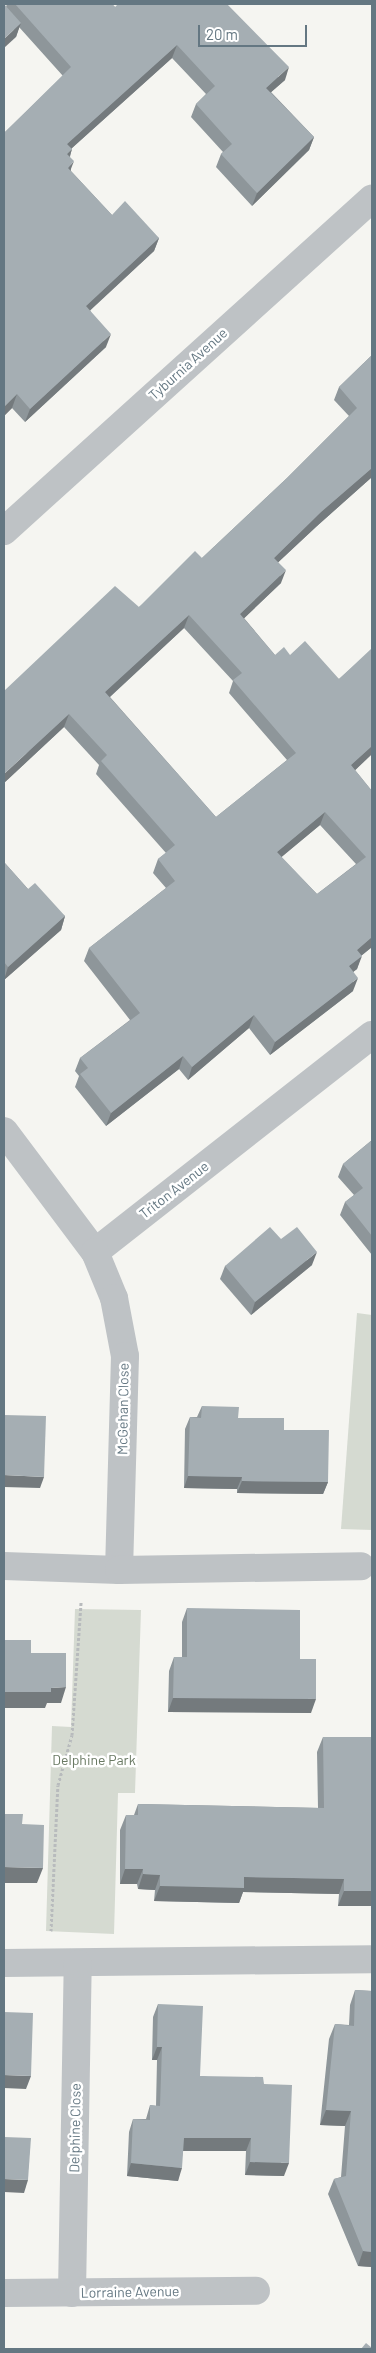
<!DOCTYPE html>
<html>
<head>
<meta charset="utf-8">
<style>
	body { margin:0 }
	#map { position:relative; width:376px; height:2353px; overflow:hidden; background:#f5f5f1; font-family:Barlow,sans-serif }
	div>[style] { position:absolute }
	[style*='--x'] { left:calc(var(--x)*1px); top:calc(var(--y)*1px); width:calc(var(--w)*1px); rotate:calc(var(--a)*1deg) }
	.green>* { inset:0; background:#d5dad1 }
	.path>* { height:3px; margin-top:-1.5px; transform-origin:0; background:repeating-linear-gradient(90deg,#b8bbbd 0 2.5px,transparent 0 5px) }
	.minor>* { height:28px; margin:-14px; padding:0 14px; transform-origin:14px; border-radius:14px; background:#bec2c5 }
	.wall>* { inset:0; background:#8e969a }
	.shaded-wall>* { inset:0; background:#747a7d }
	.building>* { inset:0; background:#a5aeb3 }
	span { translate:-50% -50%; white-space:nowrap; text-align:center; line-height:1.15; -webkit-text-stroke:5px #fff; paint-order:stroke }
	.street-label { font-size:14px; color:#647782 }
	.park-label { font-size:14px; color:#697963 }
	.frame { position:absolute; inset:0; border:5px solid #647782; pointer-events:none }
	.scale { position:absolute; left:198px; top:25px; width:109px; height:22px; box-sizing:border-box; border:2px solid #647782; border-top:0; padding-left:6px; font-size:15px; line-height:18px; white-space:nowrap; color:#647782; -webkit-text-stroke:4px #fff; paint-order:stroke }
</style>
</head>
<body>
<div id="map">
	<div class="green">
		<div style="clip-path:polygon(357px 1313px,372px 1315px,372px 1530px,341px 1529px)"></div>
		<div style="clip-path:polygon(75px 1609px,141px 1610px,135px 1793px,118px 1793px,114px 1934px,46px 1931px,52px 1726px,71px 1727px)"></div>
	</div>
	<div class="path">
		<div style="--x:51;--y:1931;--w:146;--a:-87.3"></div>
		<div style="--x:58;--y:1785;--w:52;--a:-74.4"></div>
		<div style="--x:72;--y:1735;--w:133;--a:-86.1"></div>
	</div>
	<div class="minor">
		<div style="--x:4;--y:531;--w:496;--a:-42.1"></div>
		<div style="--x:4;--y:1131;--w:151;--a:53.1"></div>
		<div style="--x:95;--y:1252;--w:352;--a:-38.1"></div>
		<div style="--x:95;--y:1252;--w:50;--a:67.6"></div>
		<div style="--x:114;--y:1298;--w:59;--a:79.3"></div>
		<div style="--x:125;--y:1356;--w:214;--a:91.6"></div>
		<div style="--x:4;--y:1566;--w:115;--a:2"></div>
		<div style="--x:119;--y:1570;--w:242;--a:-0.9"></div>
		<div style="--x:4;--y:1963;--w:368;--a:-0.6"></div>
		<div style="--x:4;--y:2293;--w:252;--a:-0.5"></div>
		<div style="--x:72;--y:2293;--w:329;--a:-89"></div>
	</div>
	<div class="wall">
		<div style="clip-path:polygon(7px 4px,112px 4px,115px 7px,285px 80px,271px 92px,314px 137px,309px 150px,252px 206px,216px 167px,221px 154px,223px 152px,191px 117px,196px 104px,206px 94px,172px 58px,72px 148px,70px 157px,71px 171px,112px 215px,159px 238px,154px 251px,90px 310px,106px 347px,25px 422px,12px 408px,4px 416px,4px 133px,63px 76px,19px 27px,16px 37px,6px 7px)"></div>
		<div style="clip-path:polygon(evenodd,372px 355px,372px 477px,317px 526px,278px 562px,281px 583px,244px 618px,275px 655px,290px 655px,339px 679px,372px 650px,372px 754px,355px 770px,372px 791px,372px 947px,361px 956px,357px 969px,353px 972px,353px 991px,270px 1055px,249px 1028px,188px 1080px,179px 1069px,106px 1126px,75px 1087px,79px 1076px,75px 1071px,80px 1058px,130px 1020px,84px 961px,89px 948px,166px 888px,153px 873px,158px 859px,166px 853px,96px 774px,99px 765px,64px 727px,4px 783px,139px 607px,202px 558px,287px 478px,349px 416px,334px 400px,339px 387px,372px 355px,184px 628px,233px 681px,229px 693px,287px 760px,216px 817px,110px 697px,184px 628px,372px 355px,320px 825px,356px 864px,317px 894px,281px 857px,320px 825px)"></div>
		<div style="clip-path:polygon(4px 862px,28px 889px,65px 916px,61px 930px,4px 980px)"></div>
		<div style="clip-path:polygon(372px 1140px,372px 1255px,340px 1215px,345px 1202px,354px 1195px,338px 1177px,343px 1164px)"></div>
		<div style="clip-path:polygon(281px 1239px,312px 1265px,251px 1315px,220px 1279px,225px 1266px)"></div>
		<div style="clip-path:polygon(202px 1406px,238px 1418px,284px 1430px,328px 1482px,323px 1494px,237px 1493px,237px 1489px,184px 1488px,185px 1429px,190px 1417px,197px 1417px)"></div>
		<div style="clip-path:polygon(187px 1608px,300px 1659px,311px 1713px,168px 1712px,169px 1671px,174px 1657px,182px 1657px,182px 1622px)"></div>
		<div style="clip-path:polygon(323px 1737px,372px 1906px,338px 1906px,339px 1894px,243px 1892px,239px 1903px,154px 1901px,155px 1890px,138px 1889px,137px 1884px,120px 1884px,120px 1830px,126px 1815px,134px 1815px,138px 1804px,318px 1808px,317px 1752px)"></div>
		<div style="clip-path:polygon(355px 1990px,372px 1991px,372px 2267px,358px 2266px,328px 2194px,334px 2179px,341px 2177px,345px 2126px,320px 2125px,329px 2039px,335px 2024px,349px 2025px,350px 2005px)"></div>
		<div style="clip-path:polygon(158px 2004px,200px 2076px,264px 2084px,284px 2176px,245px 2175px,246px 2151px,183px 2151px,178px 2181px,127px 2176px,129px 2132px,133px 2119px,146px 2119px,150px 2105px,156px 2106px,157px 2060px,152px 2060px,153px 2017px)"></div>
	</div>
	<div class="shaded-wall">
		<div style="clip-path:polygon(21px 23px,16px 37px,4px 48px,4px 39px)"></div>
		<div style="clip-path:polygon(177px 45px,172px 58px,62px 157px,67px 144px)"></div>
		<div style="clip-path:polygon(289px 67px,285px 80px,261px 101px,266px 88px)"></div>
		<div style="clip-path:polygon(314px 137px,309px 150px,252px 206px,257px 193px)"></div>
		<div style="clip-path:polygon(72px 149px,68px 162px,67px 154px)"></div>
		<div style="clip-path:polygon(74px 161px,69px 174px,68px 168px)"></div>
		<div style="clip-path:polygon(159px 238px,154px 251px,81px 319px,86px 306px)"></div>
		<div style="clip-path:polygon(111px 334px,106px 347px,25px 422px,30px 409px)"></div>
		<div style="clip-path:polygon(17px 394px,12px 408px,4px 416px,4px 409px,5px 406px)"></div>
		<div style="clip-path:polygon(372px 468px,372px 477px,317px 526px,269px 571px,274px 558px,321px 512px)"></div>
		<div style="clip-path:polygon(286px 570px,281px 583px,235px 627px,240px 614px)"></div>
		<div style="clip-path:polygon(189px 615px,184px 628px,101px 705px,105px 692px)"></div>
		<div style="clip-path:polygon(69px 714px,64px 727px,4px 783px,4px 774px)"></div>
		<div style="clip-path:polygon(372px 746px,372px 754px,347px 778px,351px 765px)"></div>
		<div style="clip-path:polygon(325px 812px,320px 825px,272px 865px,277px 852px)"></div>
		<div style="clip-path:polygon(65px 916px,61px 930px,4px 980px,8px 967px)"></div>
		<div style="clip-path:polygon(372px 937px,372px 947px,352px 963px,357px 950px)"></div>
		<div style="clip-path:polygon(362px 956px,357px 969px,344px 979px,349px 966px)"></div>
		<div style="clip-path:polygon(358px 978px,353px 991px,270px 1055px,275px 1042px)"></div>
		<div style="clip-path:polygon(254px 1015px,249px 1028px,188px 1080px,192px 1067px)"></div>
		<div style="clip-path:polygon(183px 1056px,179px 1069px,106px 1126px,111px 1113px)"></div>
		<div style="clip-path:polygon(317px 1252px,312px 1265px,251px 1315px,255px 1302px)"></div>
		<div style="clip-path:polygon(4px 1475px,44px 1477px,40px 1488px,4px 1487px)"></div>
		<div style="clip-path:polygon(188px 1476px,242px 1477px,237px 1489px,184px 1488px)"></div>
		<div style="clip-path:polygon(242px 1481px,328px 1482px,323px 1494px,237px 1493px)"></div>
		<div style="clip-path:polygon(66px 1687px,61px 1703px,47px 1703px,45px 1708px,4px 1708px,4px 1692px,51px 1688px)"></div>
		<div style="clip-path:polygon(173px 1698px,316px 1699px,311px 1713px,168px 1712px)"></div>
		<div style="clip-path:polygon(4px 1867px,43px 1868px,37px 1883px,4px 1883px)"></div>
		<div style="clip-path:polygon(125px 1869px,143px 1869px,137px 1884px,120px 1884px)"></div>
		<div style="clip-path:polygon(143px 1874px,160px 1875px,155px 1890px,138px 1889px)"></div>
		<div style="clip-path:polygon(244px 1877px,344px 1879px,339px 1894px,243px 1892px,239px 1903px,154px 1901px,160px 1886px)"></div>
		<div style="clip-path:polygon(344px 1891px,372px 1891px,372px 1906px,338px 1906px)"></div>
		<div style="clip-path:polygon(157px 2047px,162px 2047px,157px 2060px,152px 2060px)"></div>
		<div style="clip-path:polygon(4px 2075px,31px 2076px,26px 2089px,4px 2088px)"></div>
		<div style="clip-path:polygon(326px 2110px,351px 2111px,345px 2126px,320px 2125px)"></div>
		<div style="clip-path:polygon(184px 2138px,251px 2138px,246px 2151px,179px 2151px)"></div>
		<div style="clip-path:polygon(250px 2162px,289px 2163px,284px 2176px,245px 2175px)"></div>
		<div style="clip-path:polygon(131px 2163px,182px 2168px,178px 2181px,127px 2176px)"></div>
		<div style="clip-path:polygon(4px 2179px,28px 2180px,24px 2193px,4px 2192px)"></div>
		<div style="clip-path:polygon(363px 2251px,372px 2252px,372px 2267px,358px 2266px)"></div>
	</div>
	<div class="building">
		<div style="clip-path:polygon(4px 4px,21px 23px,4px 39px)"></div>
		<div style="clip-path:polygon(15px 4px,112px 4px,115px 7px,118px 4px,227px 4px,289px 67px,266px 88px,314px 137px,257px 193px,221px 154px,232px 144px,196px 104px,215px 86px,177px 45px,67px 144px,72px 149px,67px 154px,74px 161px,68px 168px,112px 215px,125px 201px,159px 238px,86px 306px,111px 334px,30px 409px,17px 394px,5px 406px,4px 404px,4px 133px,71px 67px)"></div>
		<div style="clip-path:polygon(evenodd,372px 355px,372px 468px,321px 512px,274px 558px,286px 570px,240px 614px,275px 655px,284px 647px,290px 655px,305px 641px,339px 679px,371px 649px,372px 650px,372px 746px,351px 765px,372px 791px,372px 937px,357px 950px,362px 956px,349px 966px,358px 978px,275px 1042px,254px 1015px,192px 1067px,183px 1056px,111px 1113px,80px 1074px,88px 1068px,80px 1058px,140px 1013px,89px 948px,175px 881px,158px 859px,175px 845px,101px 761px,107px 755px,69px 714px,4px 774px,4px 691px,115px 586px,139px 607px,195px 551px,202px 558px,287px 478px,357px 408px,339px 387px,372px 355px,189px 615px,242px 673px,233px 680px,296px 753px,216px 817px,105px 692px,189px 615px,372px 355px,325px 812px,366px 857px,317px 894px,277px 852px,325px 812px)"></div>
		<div style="clip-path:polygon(4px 862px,28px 889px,35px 883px,65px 916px,8px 967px,4px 962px)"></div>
		<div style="clip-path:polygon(372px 1140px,372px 1236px,345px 1202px,363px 1188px,343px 1164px)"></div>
		<div style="clip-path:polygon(270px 1227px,281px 1239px,297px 1227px,317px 1252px,255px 1302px,225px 1266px)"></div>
		<div style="clip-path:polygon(202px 1406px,239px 1407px,238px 1418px,284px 1418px,284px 1430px,329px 1430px,328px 1482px,242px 1481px,242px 1477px,188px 1476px,190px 1417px,201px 1418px)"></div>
		<div style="clip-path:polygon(4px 1415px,46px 1416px,44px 1477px,4px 1475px)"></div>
		<div style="clip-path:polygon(187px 1608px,300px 1610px,300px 1659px,316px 1659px,316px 1699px,173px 1698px,174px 1657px,187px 1657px)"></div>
		<div style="clip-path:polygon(4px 1640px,31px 1640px,31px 1653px,66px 1653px,66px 1687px,51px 1688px,51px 1692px,4px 1692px)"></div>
		<div style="clip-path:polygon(323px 1737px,372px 1737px,372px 1891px,344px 1891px,344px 1879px,244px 1877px,244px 1888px,160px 1886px,160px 1875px,143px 1874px,143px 1869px,125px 1869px,126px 1815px,138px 1815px,138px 1804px,324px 1808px)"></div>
		<div style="clip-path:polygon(4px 1814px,23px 1814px,22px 1824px,44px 1825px,43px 1868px,4px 1867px)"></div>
		<div style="clip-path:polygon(355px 1990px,372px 1991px,372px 2252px,363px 2251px,334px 2179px,346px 2176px,351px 2111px,326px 2110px,335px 2024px,354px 2026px)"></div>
		<div style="clip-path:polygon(158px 2004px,203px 2006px,200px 2076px,263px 2077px,264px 2084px,292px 2085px,289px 2163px,250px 2162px,251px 2138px,184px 2138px,182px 2168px,131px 2163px,133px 2119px,150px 2120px,150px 2105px,160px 2106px,162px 2047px,157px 2047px)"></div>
		<div style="clip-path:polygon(4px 2012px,33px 2013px,31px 2076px,4px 2075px)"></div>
		<div style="clip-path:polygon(4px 2137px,31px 2138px,28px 2180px,4px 2179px)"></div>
		<div style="clip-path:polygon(366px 2343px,372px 2348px,372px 2349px,361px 2349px)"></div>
	</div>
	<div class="street-label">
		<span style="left:188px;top:364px;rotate:-42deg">Tyburnia Avenue</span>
		<span style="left:174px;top:1190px;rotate:-38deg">Triton Avenue</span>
		<span style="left:123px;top:1409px;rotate:-89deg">McGehan Close</span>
		<span style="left:75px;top:2128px;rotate:-89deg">Delphine Close</span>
		<span style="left:130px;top:2292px;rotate:-1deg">Lorraine Avenue</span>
	</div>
	<div class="park-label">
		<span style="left:94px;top:1760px">Delphine Park</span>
	</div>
	<div class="frame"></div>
	<div class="scale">20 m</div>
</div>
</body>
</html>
